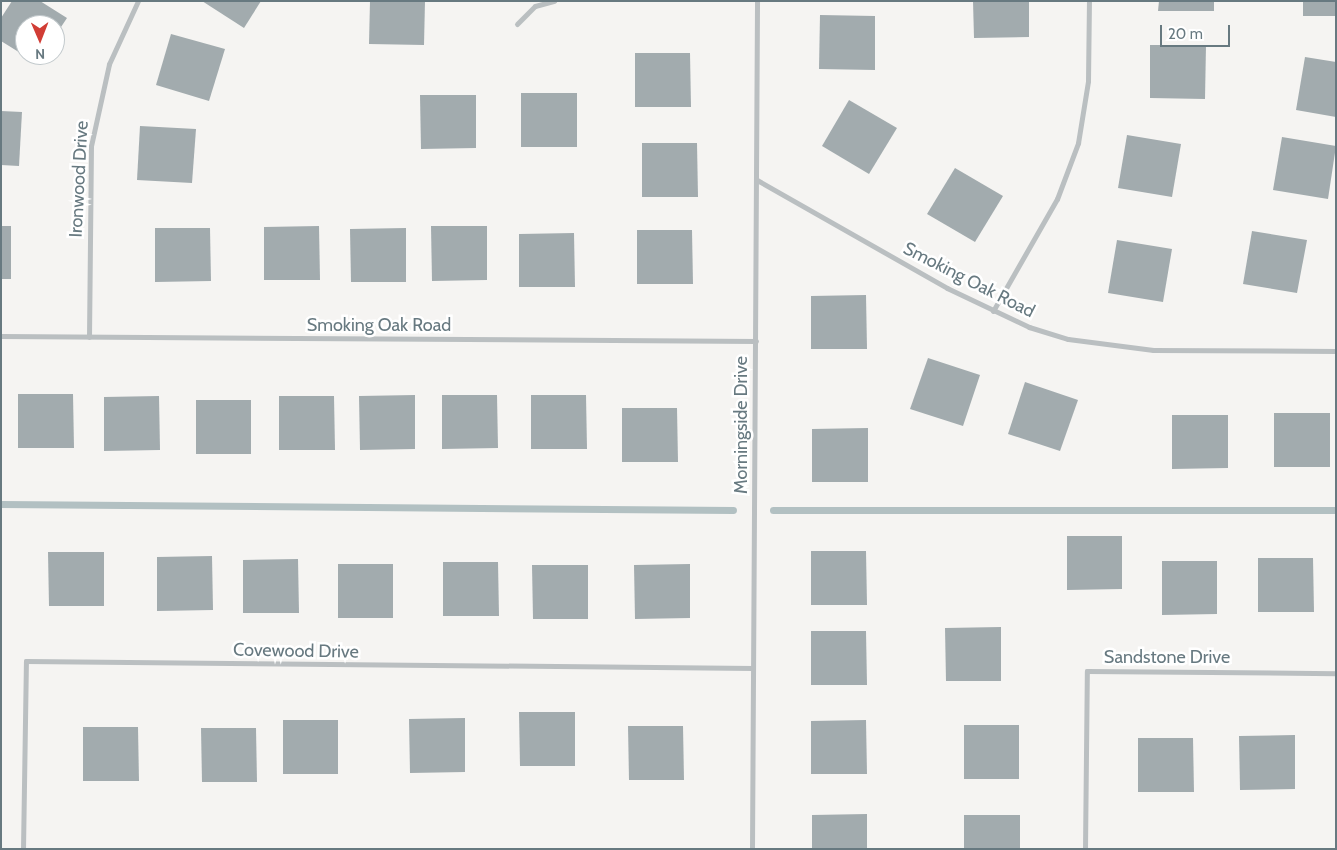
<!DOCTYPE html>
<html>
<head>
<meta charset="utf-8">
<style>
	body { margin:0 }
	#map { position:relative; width:1337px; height:850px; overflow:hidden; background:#f5f4f2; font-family:Cabin,sans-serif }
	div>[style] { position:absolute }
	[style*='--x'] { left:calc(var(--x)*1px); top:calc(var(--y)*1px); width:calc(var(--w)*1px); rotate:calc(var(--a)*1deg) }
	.stream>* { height:7px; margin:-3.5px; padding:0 3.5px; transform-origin:3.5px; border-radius:3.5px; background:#b2c0c2 }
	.building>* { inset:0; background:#a2abae }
	.street>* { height:5px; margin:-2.5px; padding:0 2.5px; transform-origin:2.5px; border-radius:2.5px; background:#babfc1 }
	span { translate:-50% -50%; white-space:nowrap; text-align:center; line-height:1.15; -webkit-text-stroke:5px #fff; paint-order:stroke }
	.street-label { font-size:18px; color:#677980 }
	.frame { position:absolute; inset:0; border:2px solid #677980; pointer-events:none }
	.north { position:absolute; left:15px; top:15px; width:50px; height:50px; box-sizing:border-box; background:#fff; border:1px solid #c2c9cc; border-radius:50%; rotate:179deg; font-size:14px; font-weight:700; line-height:20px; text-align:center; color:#677980 }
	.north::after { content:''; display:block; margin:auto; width:18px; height:22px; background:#d13d35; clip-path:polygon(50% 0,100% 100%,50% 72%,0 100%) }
	.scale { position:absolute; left:1160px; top:25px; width:70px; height:22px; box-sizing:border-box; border:2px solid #677980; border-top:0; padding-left:6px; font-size:15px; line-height:18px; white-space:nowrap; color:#677980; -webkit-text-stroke:4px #fff; paint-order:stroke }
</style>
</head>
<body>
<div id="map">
	<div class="stream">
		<div style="--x:1;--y:504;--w:732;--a:0.47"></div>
		<div style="--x:773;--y:510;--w:563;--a:0"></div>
	</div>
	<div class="building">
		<div style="clip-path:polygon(12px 1px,40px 1px,67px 18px,55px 36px,55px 25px,25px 25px,25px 55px,43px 55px,38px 64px,1px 41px,1px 18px)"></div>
		<div style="clip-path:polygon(202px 1px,261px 1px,244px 28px)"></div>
		<div style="clip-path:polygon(370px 1px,425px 1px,424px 45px,369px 44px)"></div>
		<div style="clip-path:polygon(973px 1px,1029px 1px,1029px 37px,974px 38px)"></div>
		<div style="clip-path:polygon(1159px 1px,1214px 1px,1214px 11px,1158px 11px)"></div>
		<div style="clip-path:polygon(1303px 1px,1336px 1px,1336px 16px,1303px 16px)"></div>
		<div style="clip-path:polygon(820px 15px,875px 16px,875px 70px,819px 69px)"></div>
		<div style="clip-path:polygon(171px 34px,225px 49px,209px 101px,156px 85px)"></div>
		<div style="clip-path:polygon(1150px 45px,1206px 45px,1205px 99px,1150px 98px)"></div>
		<div style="clip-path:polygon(635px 53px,690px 53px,691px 107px,635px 107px)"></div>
		<div style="clip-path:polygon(1305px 57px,1336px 62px,1336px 117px,1296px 110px)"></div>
		<div style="clip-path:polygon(521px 93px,577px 93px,577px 147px,521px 147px)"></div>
		<div style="clip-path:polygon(420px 95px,476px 95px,476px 148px,421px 149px)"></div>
		<div style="clip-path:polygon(849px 100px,897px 128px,869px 174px,822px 146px)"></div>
		<div style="clip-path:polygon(1px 111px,22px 112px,19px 166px,1px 165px)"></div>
		<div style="clip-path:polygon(140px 126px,196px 129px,192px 183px,137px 180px)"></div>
		<div style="clip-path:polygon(1127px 135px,1181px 144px,1172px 197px,1118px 188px)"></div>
		<div style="clip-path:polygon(1282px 137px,1336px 146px,1328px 199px,1273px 190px)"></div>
		<div style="clip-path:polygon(642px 143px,697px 143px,698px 197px,642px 197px)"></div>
		<div style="clip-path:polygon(955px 168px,1003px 196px,975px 242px,927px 214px)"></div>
		<div style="clip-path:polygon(1px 226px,11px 226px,11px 279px,1px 279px)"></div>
		<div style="clip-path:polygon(319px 226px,320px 280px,264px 280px,264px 227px)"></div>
		<div style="clip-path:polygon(431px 226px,487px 226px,487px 280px,432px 281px)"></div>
		<div style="clip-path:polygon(155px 228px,210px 228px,211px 281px,155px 282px)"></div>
		<div style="clip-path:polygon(406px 228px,406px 282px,351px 282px,350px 229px)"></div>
		<div style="clip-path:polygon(637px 230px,692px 230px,693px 284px,637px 284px)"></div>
		<div style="clip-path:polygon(1252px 231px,1307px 240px,1297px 293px,1243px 284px)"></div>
		<div style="clip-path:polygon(574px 233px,575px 287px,519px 287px,519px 234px)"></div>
		<div style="clip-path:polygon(1117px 240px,1172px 249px,1163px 302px,1108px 293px)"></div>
		<div style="clip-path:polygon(866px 295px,867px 349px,811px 349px,811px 296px)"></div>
		<div style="clip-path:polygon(928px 358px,980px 375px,963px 426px,910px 409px)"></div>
		<div style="clip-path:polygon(1025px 382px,1078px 400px,1060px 451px,1008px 434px)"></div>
		<div style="clip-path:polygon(18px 394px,73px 394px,74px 448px,18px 448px)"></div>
		<div style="clip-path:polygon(415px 395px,415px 449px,360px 450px,359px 396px)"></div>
		<div style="clip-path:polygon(442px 395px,497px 395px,498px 448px,442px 449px)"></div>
		<div style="clip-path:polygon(531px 395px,586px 395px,587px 449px,531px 449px)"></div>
		<div style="clip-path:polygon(159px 396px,160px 450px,104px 451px,104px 397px)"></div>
		<div style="clip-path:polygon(279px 396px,334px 396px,335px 450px,279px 450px)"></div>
		<div style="clip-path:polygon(196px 400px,251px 400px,251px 454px,196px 454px)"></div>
		<div style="clip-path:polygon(622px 408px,677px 408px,678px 462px,622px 462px)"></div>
		<div style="clip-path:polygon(1274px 413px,1330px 413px,1330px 467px,1274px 467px)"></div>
		<div style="clip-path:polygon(1172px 415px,1228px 415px,1228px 468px,1172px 469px)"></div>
		<div style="clip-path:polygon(868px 428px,868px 482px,812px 482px,812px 429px)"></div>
		<div style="clip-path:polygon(1067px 536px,1122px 536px,1122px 589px,1067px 590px)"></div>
		<div style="clip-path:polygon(811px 551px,866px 551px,867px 605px,811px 605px)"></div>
		<div style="clip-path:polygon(48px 552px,104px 552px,104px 606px,49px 606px)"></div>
		<div style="clip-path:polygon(212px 556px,213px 610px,157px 611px,157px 557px)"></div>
		<div style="clip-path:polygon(1258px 558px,1313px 558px,1314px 612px,1258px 612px)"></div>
		<div style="clip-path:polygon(298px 559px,299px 613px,243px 613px,243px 560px)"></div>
		<div style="clip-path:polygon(1162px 561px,1217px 561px,1217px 614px,1162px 615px)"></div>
		<div style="clip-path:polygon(443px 562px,498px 562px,499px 616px,443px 616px)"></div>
		<div style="clip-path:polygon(338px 564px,393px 564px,393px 618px,338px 618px)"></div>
		<div style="clip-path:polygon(690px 564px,690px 618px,635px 619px,634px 565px)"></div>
		<div style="clip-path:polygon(532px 565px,588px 565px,588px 619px,533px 619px)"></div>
		<div style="clip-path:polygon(1001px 627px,1001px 681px,946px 681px,945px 628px)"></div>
		<div style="clip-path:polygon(811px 631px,866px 631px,867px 685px,811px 685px)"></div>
		<div style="clip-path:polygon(519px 712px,575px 712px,575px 766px,520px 766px)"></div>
		<div style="clip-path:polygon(465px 718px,465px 772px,410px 773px,409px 719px)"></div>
		<div style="clip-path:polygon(283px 720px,338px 720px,338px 774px,283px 774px)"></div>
		<div style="clip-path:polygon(866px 720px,867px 774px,811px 774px,811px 721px)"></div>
		<div style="clip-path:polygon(964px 725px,1019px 725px,1019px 779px,964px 779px)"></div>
		<div style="clip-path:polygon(628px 726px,683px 726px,684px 780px,629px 780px)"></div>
		<div style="clip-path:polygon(83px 727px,138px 727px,139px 781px,83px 781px)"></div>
		<div style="clip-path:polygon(201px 728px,256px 728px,257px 782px,202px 782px)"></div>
		<div style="clip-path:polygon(1295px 735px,1295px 789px,1240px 790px,1239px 736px)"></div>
		<div style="clip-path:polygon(1138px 738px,1193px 738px,1194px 792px,1138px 792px)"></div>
		<div style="clip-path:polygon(867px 814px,867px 849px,812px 849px,812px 815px)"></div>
		<div style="clip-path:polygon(964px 815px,1020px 815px,1020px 849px,964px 849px)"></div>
	</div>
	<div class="street">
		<div style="--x:517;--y:24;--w:25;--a:-45"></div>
		<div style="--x:535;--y:6;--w:20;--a:-15"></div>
		<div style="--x:757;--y:180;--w:219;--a:29.6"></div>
		<div style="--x:947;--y:288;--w:91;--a:25.4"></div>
		<div style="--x:1029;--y:327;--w:41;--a:17.1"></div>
		<div style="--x:1068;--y:339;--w:86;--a:7.4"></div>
		<div style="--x:1153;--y:350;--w:183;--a:0.3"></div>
		<div style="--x:993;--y:311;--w:129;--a:-60.3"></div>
		<div style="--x:1057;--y:199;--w:60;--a:-69.4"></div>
		<div style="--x:1078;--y:143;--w:63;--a:-80.8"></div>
		<div style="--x:1088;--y:81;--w:80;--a:-89.3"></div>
		<div style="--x:1;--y:336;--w:755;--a:0.38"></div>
		<div style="--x:89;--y:337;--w:191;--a:-89.4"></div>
		<div style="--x:91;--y:146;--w:84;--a:-77.6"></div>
		<div style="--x:109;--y:64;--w:69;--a:-65.3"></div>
		<div style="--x:23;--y:849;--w:188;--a:-89.1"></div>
		<div style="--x:26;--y:661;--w:727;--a:0.55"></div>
		<div style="--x:752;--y:849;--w:848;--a:-89.66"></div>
		<div style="--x:1085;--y:849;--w:178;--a:-89.4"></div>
		<div style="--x:1087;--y:671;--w:249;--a:0.5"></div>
	</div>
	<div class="street-label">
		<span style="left:79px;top:179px;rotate:-87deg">Ironwood Drive</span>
		<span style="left:969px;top:280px;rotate:27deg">Smoking Oak Road</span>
		<span style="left:379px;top:325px">Smoking Oak Road</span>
		<span style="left:741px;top:425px;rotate:-90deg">Morningside Drive</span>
		<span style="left:296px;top:651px;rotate:1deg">Covewood Drive</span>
		<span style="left:1167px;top:657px">Sandstone Drive</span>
	</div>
	<div class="frame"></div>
	<div class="north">N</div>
	<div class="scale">20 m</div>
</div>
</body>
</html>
